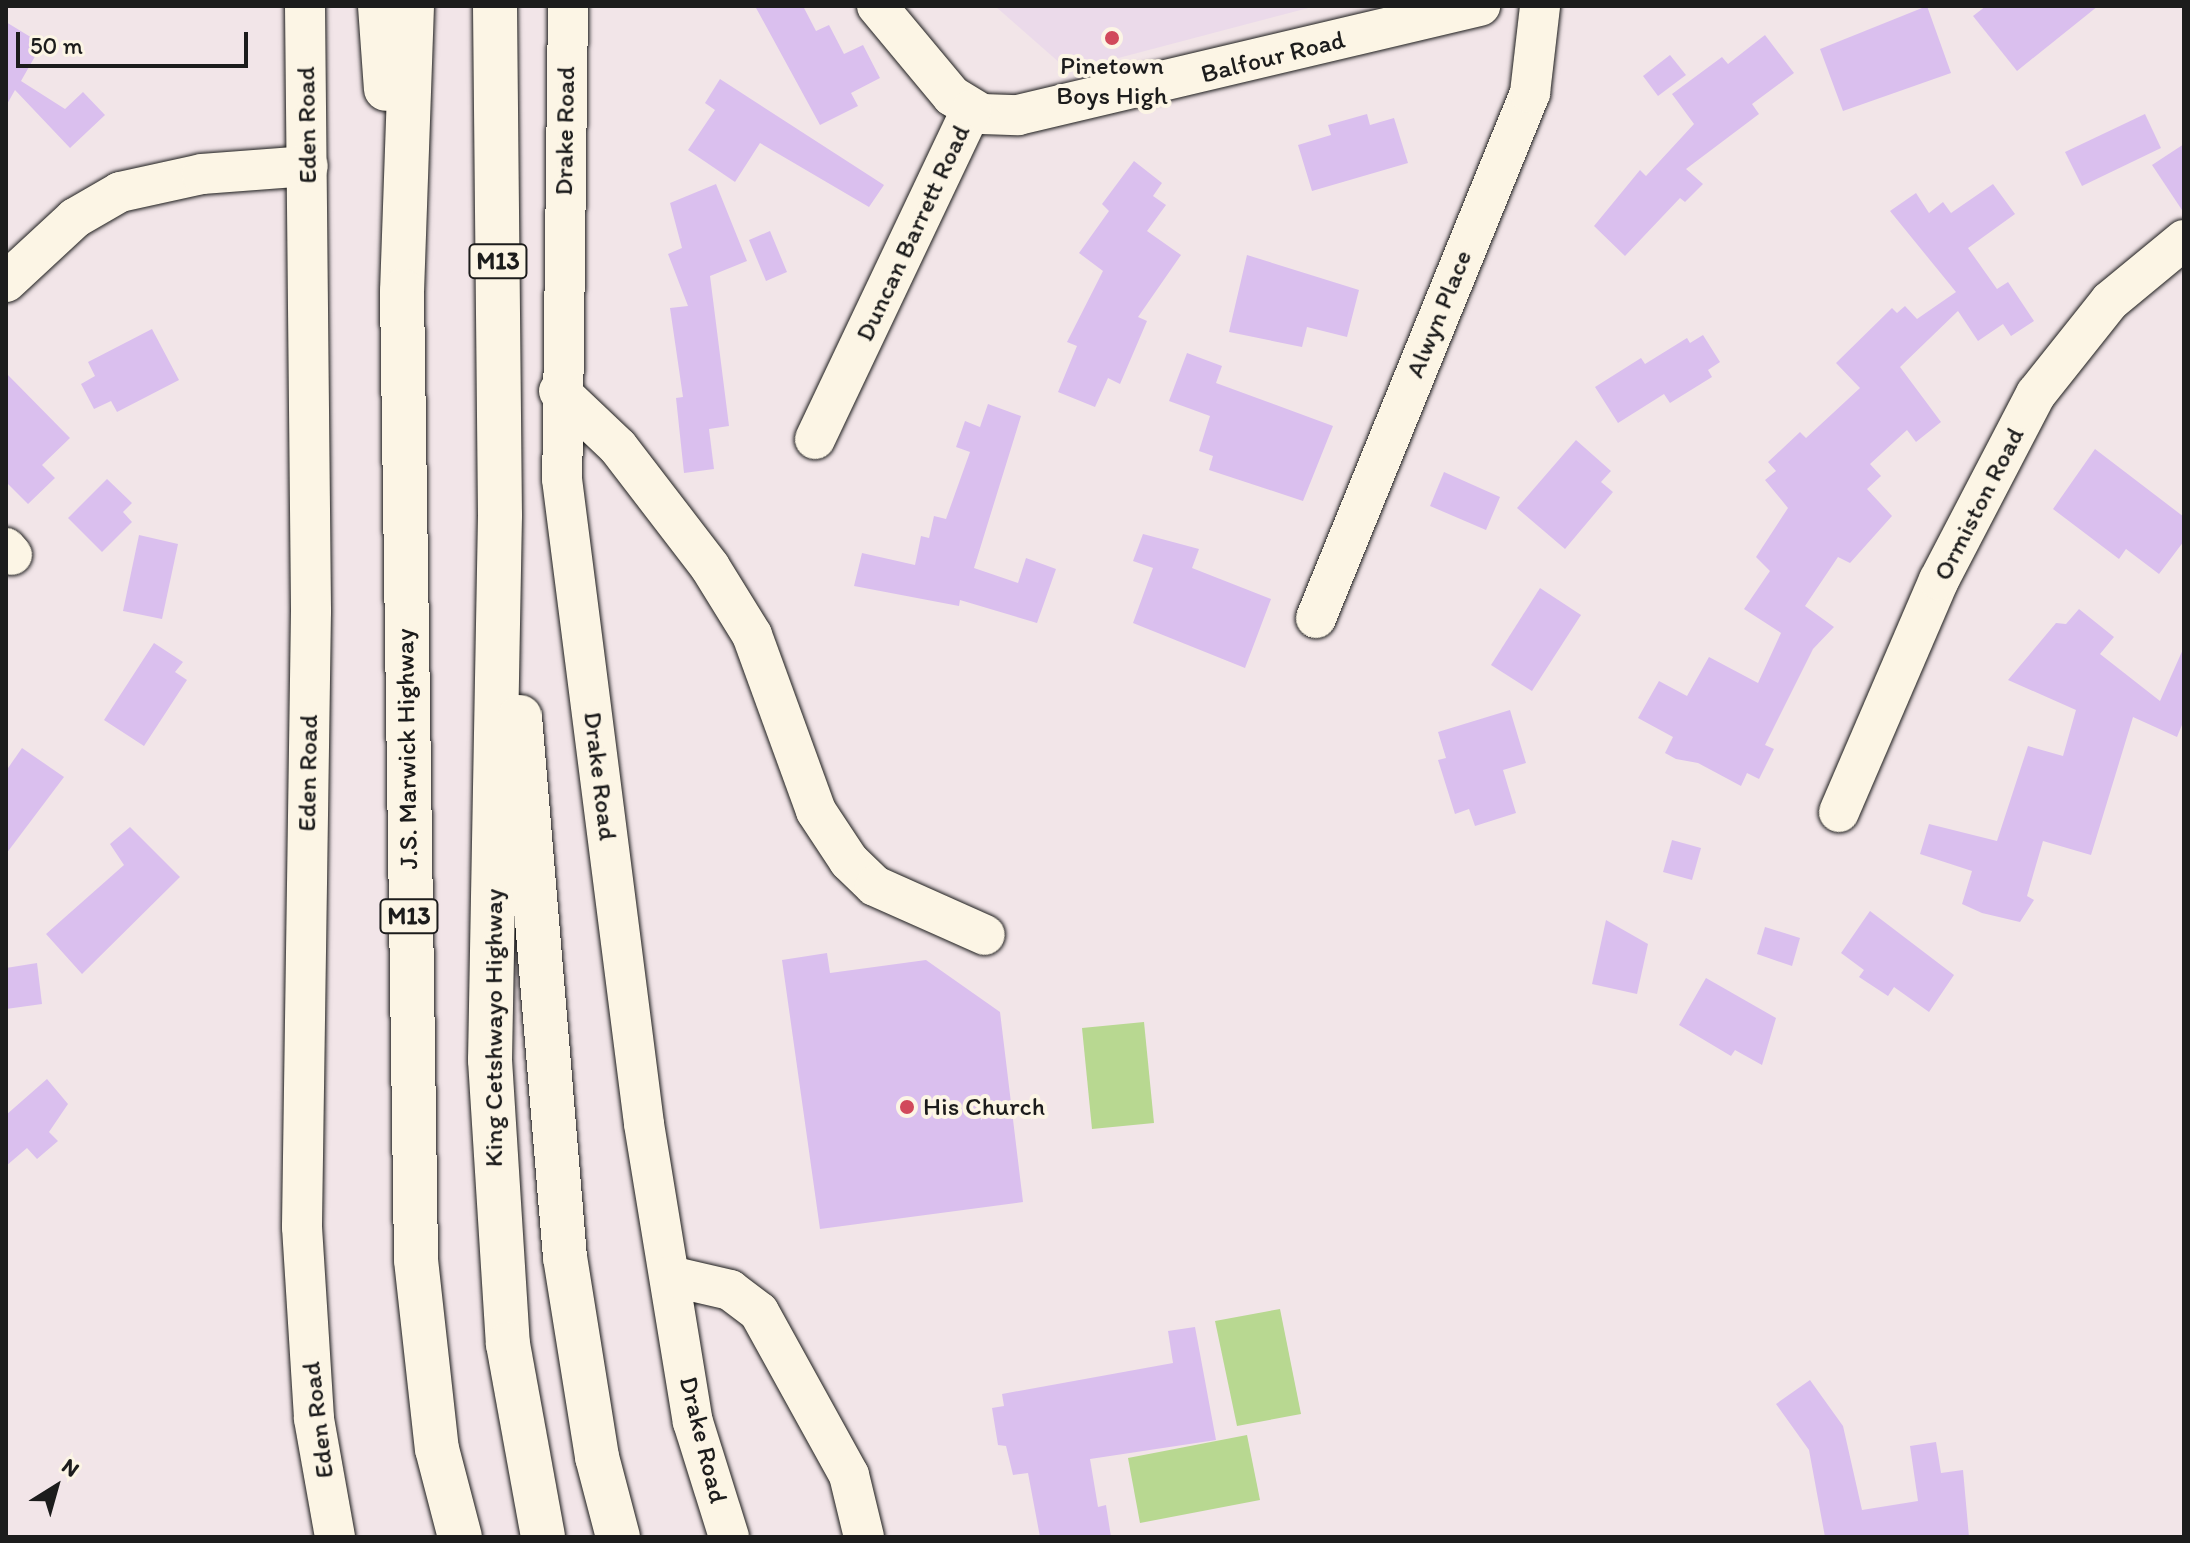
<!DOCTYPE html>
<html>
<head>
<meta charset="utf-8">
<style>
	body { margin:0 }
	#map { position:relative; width:2190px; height:1543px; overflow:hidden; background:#f2e5e8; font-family:Itim,sans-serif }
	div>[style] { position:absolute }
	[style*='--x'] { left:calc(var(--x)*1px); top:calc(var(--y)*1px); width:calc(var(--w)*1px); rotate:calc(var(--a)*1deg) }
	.built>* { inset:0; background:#ebdaea }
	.green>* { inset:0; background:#b8d891 }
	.building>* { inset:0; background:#dabfee }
	.roads { filter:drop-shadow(0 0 2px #1c1c1c) drop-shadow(0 0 2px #1c1c1c) }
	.minor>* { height:40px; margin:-20px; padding:0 20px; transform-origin:20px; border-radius:20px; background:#fcf5e5 }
	.highway>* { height:44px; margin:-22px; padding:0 22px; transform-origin:22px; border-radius:22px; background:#fcf5e5 }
	.dots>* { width:22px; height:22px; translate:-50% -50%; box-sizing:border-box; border:4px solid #fcf5e5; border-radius:50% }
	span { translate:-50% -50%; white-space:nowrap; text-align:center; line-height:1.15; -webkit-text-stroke:8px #fcf5e5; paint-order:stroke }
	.shield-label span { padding:2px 6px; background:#fcf5e5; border:2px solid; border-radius:6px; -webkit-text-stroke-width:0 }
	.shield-label { font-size:24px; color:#1c1c1c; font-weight:700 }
	.street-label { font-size:26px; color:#1c1c1c }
	.poi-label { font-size:26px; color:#1c1c1c }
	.left { translate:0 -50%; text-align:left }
	.frame { position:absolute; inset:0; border:8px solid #1c1c1c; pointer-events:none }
	.north { position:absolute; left:16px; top:1447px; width:80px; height:80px; -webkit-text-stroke:6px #fcf5e5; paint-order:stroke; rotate:37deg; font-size:22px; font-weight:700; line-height:32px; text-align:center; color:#1c1c1c }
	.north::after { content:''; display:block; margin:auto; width:28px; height:36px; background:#1c1c1c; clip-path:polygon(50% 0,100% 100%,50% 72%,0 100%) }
	.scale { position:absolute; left:16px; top:32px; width:232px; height:36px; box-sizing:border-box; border:4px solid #1c1c1c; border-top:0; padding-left:10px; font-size:24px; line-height:28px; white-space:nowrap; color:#1c1c1c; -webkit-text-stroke:6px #fcf5e5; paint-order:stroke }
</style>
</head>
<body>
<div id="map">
	<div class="built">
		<div style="clip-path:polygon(995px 6px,1316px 6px,1069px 71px)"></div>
	</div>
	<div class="green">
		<div style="clip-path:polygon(1144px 1022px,1154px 1123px,1092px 1129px,1082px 1028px)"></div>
		<div style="clip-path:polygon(1280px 1309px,1301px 1414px,1237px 1426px,1215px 1321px)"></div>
		<div style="clip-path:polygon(1247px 1435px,1260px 1500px,1140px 1523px,1128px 1458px)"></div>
	</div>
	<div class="building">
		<div style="clip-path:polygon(755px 6px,803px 6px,816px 31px,829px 25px,844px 54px,863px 45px,880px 78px,851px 93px,858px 106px,820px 125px)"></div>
		<div style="clip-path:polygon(1927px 6px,1951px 73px,1843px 111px,1820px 49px)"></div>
		<div style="clip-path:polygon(1986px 6px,2098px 6px,2017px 71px,1973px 16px)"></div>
		<div style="clip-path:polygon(6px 22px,42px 44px,21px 81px,65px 109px,83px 92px,105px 115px,70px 148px,15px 90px,6px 106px)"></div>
		<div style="clip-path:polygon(1765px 35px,1794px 73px,1752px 104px,1759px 114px,1686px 169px,1703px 184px,1685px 202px,1680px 198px,1625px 256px,1594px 226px,1640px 170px,1646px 176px,1694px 124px,1672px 94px,1722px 57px,1728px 64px)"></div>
		<div style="clip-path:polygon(1670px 55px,1686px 75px,1658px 96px,1643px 76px)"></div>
		<div style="clip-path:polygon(720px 79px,884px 185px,869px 207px,760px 143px,735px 182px,688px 150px,715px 110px,705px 103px)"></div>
		<div style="clip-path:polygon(1367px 114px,1370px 125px,1394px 118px,1408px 163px,1312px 191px,1298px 145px,1331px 135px,1328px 125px)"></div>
		<div style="clip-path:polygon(2145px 114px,2161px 148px,2082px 186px,2065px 152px)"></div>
		<div style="clip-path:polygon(2184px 144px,2184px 213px,2152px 165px)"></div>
		<div style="clip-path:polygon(1134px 161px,1162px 183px,1153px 196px,1166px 205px,1147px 231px,1181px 255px,1138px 317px,1147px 321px,1120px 384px,1108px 378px,1095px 407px,1058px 392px,1077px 346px,1067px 342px,1103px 271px,1079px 253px,1109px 211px,1102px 204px)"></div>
		<div style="clip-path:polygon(716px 184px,747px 261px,710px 276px,729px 426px,709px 429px,714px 469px,684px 473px,676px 398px,683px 397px,670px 308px,688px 306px,668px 254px,682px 248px,670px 203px)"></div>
		<div style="clip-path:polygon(1993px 184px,2015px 214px,1968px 248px,1997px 289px,2008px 282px,2034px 321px,2011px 336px,2003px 324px,1978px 341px,1958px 311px,1900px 367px,1941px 422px,1916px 442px,1907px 430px,1870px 464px,1881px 476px,1867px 489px,1892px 516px,1850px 563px,1838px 557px,1805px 606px,1834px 627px,1813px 649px,1765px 745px,1774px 749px,1759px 779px,1747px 773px,1741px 786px,1698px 763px,1676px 759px,1665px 753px,1673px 737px,1638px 718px,1659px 681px,1687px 696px,1709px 657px,1758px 683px,1781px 633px,1744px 609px,1770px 571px,1756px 557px,1788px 508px,1765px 480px,1776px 471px,1768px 462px,1800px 432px,1806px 438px,1860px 388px,1836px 363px,1892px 308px,1897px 313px,1905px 306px,1917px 319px,1956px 292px,1890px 211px,1916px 193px,1929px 213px,1943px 202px,1951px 213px)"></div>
		<div style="clip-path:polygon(770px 231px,787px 272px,766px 281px,749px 240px)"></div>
		<div style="clip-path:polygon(1247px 255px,1359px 290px,1347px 337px,1307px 327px,1302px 347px,1229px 332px)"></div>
		<div style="clip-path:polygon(152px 329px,179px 380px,117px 412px,111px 401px,94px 409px,81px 384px,95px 376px,88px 362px)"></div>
		<div style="clip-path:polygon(1703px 335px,1720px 362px,1708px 370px,1712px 377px,1670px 403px,1664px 394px,1618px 423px,1595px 387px,1641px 358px,1645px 364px,1687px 338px,1690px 343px)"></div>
		<div style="clip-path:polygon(1187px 353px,1222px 366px,1216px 383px,1333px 426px,1303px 501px,1209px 470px,1213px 456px,1199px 451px,1210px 416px,1169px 401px)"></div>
		<div style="clip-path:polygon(6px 373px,70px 438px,42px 465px,55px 478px,28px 504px,6px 482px)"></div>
		<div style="clip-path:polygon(988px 404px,1021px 416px,974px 568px,1018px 583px,1026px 558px,1056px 569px,1037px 623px,960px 600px,959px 606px,854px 586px,862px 553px,915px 565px,921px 536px,929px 538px,934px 516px,946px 519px,970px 452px,956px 447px,965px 421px,980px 427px)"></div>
		<div style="clip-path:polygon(1576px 440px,1611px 471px,1601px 482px,1613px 492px,1565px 549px,1517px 508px)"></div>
		<div style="clip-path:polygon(2095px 449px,2184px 517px,2184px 541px,2159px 574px,2126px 549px,2119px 559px,2053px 509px)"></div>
		<div style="clip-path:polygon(1444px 472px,1500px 497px,1486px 530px,1430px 506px)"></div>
		<div style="clip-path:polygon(107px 479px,132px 503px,123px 512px,132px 522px,102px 552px,68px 518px)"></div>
		<div style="clip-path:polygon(1143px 534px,1199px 549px,1192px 568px,1271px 599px,1245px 668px,1133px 623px,1153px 568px,1133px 561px)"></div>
		<div style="clip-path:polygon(139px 535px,178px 544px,162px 619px,123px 611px)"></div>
		<div style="clip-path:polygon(1540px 588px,1581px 615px,1532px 691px,1491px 665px)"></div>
		<div style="clip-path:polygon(2079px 609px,2114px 637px,2100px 654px,2160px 701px,2184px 647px,2184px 720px,2177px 737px,2133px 717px,2091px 855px,2043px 841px,2027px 896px,2034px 900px,2020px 922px,1982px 913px,1962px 904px,1972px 871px,1920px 854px,1929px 824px,1997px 841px,2028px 746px,2063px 756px,2076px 710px,2008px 680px,2056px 623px,2066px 624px)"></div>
		<div style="clip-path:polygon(154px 643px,183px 662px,175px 672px,187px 680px,144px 746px,104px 720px)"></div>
		<div style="clip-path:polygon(1510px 710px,1526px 763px,1503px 770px,1516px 813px,1475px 826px,1469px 809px,1455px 814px,1438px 760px,1446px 758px,1438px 732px)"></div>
		<div style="clip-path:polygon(22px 748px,64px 777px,6px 854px,6px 771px)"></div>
		<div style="clip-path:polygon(130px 827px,180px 877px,82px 974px,46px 934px,124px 865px,110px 844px)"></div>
		<div style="clip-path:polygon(1672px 840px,1701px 848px,1692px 880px,1663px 872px)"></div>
		<div style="clip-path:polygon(1870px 911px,1954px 975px,1929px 1012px,1894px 987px,1888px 996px,1859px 977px,1864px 970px,1841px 953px)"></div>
		<div style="clip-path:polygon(1606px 920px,1648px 944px,1637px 994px,1592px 984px)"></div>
		<div style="clip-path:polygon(1765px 927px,1800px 938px,1792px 966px,1757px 954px)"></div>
		<div style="clip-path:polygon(827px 953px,830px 973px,926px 960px,1000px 1012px,1023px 1202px,820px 1229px,782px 960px)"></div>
		<div style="clip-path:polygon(37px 963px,42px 1004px,6px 1009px,6px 968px)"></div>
		<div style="clip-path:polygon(1706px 978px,1776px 1018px,1762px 1065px,1735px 1050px,1731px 1056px,1679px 1025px)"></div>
		<div style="clip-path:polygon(47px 1079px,68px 1104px,49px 1132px,58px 1141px,37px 1159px,27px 1148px,6px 1166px,6px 1115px)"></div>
		<div style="clip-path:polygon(1195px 1327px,1216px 1440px,1090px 1459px,1098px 1507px,1106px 1505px,1111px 1537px,1040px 1537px,1028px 1473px,1013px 1475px,1006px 1446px,998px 1445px,992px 1408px,1004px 1406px,1002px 1394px,1173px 1363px,1168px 1331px)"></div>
		<div style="clip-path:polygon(1810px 1380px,1843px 1426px,1862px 1510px,1918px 1501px,1910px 1446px,1936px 1442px,1941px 1473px,1963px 1470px,1969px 1537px,1825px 1537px,1809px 1450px,1776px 1404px)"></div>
	</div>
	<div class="roads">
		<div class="minor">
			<div style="--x:305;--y:6;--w:605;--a:89.43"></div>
			<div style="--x:311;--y:611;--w:616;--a:90.84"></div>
			<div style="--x:302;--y:1227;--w:192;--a:86.4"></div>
			<div style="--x:314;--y:1419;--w:120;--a:79.9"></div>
			<div style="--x:568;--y:6;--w:473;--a:90.7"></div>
			<div style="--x:562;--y:479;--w:650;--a:82.75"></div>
			<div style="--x:644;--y:1124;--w:302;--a:80.7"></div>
			<div style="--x:693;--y:1422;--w:121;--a:72.6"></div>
			<div style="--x:877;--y:6;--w:117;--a:50.2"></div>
			<div style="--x:952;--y:96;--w:35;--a:31"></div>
			<div style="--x:982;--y:114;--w:36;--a:2"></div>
			<div style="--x:1018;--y:115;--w:475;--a:-13.3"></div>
			<div style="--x:6;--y:282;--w:94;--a:-42.8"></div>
			<div style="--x:75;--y:218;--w:52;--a:-30"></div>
			<div style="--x:120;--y:192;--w:84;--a:-12.4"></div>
			<div style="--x:202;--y:174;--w:106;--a:-4.3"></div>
			<div style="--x:559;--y:391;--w:81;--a:43.5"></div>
			<div style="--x:618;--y:447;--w:151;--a:52.5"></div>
			<div style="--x:710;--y:567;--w:80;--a:58.3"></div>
			<div style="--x:752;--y:635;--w:187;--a:70"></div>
			<div style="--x:816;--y:811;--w:60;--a:56.6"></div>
			<div style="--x:849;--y:861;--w:36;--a:44"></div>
			<div style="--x:875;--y:886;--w:120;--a:24"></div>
			<div style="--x:815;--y:439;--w:364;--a:-64.6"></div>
			<div style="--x:6;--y:548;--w:9;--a:49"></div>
			<div style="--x:1316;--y:618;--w:567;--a:-67.82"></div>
			<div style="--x:1530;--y:93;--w:88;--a:-83.4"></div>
			<div style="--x:1839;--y:812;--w:253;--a:-66.7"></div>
			<div style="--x:1939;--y:580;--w:210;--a:-62.5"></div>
			<div style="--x:2036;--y:394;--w:119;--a:-51.5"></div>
			<div style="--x:2110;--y:301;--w:96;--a:-39.5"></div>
			<div style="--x:670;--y:1276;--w:62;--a:13.1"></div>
			<div style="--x:730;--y:1290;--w:36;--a:37"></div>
			<div style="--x:759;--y:1312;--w:186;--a:61.1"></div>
			<div style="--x:849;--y:1475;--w:64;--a:76.4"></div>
		</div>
		<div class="highway">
			<div style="--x:380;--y:6;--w:83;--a:85.9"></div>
			<div style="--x:412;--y:6;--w:285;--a:92"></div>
			<div style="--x:402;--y:291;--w:969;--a:89.17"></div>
			<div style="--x:416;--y:1260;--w:190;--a:83.7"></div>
			<div style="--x:437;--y:1449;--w:91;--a:75.4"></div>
			<div style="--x:495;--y:6;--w:509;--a:89.44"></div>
			<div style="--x:500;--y:515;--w:545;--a:91.05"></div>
			<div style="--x:490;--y:1060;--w:285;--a:86.4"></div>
			<div style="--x:508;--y:1344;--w:196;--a:79.7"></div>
			<div style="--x:520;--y:717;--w:542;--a:85.24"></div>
			<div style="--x:565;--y:1257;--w:203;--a:80.9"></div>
			<div style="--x:597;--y:1457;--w:83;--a:75.3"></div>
		</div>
	</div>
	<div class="dots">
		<div style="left:1112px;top:38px;background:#d1495b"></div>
		<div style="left:907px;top:1107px;background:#d1495b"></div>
	</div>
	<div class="shield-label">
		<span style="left:498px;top:261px">M13</span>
		<span style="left:409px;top:916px">M13</span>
	</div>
	<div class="street-label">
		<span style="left:1273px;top:57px;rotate:-14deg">Balfour Road</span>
		<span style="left:307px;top:125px;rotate:-91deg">Eden Road</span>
		<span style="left:565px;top:131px;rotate:-89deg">Drake Road</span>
		<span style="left:913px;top:233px;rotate:-65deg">Duncan Barrett Road</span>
		<span style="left:1439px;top:314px;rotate:-68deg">Alwyn Place</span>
		<span style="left:1979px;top:504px;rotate:-63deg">Ormiston Road</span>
		<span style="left:407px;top:749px;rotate:-91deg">J.S. Marwick Highway</span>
		<span style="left:308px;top:773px;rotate:-89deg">Eden Road</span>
		<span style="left:600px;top:776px;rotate:83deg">Drake Road</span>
		<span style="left:494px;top:1028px;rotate:-90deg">King Cetshwayo Highway</span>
		<span style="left:318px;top:1420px;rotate:-97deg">Eden Road</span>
		<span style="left:703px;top:1440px;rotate:76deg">Drake Road</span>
	</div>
	<div class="poi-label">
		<span style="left:1112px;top:81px">Pinetown<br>Boys High</span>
		<span class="left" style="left:923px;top:1107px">His Church</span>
	</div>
	<div class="frame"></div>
	<div class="north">N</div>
	<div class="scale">50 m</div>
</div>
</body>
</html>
